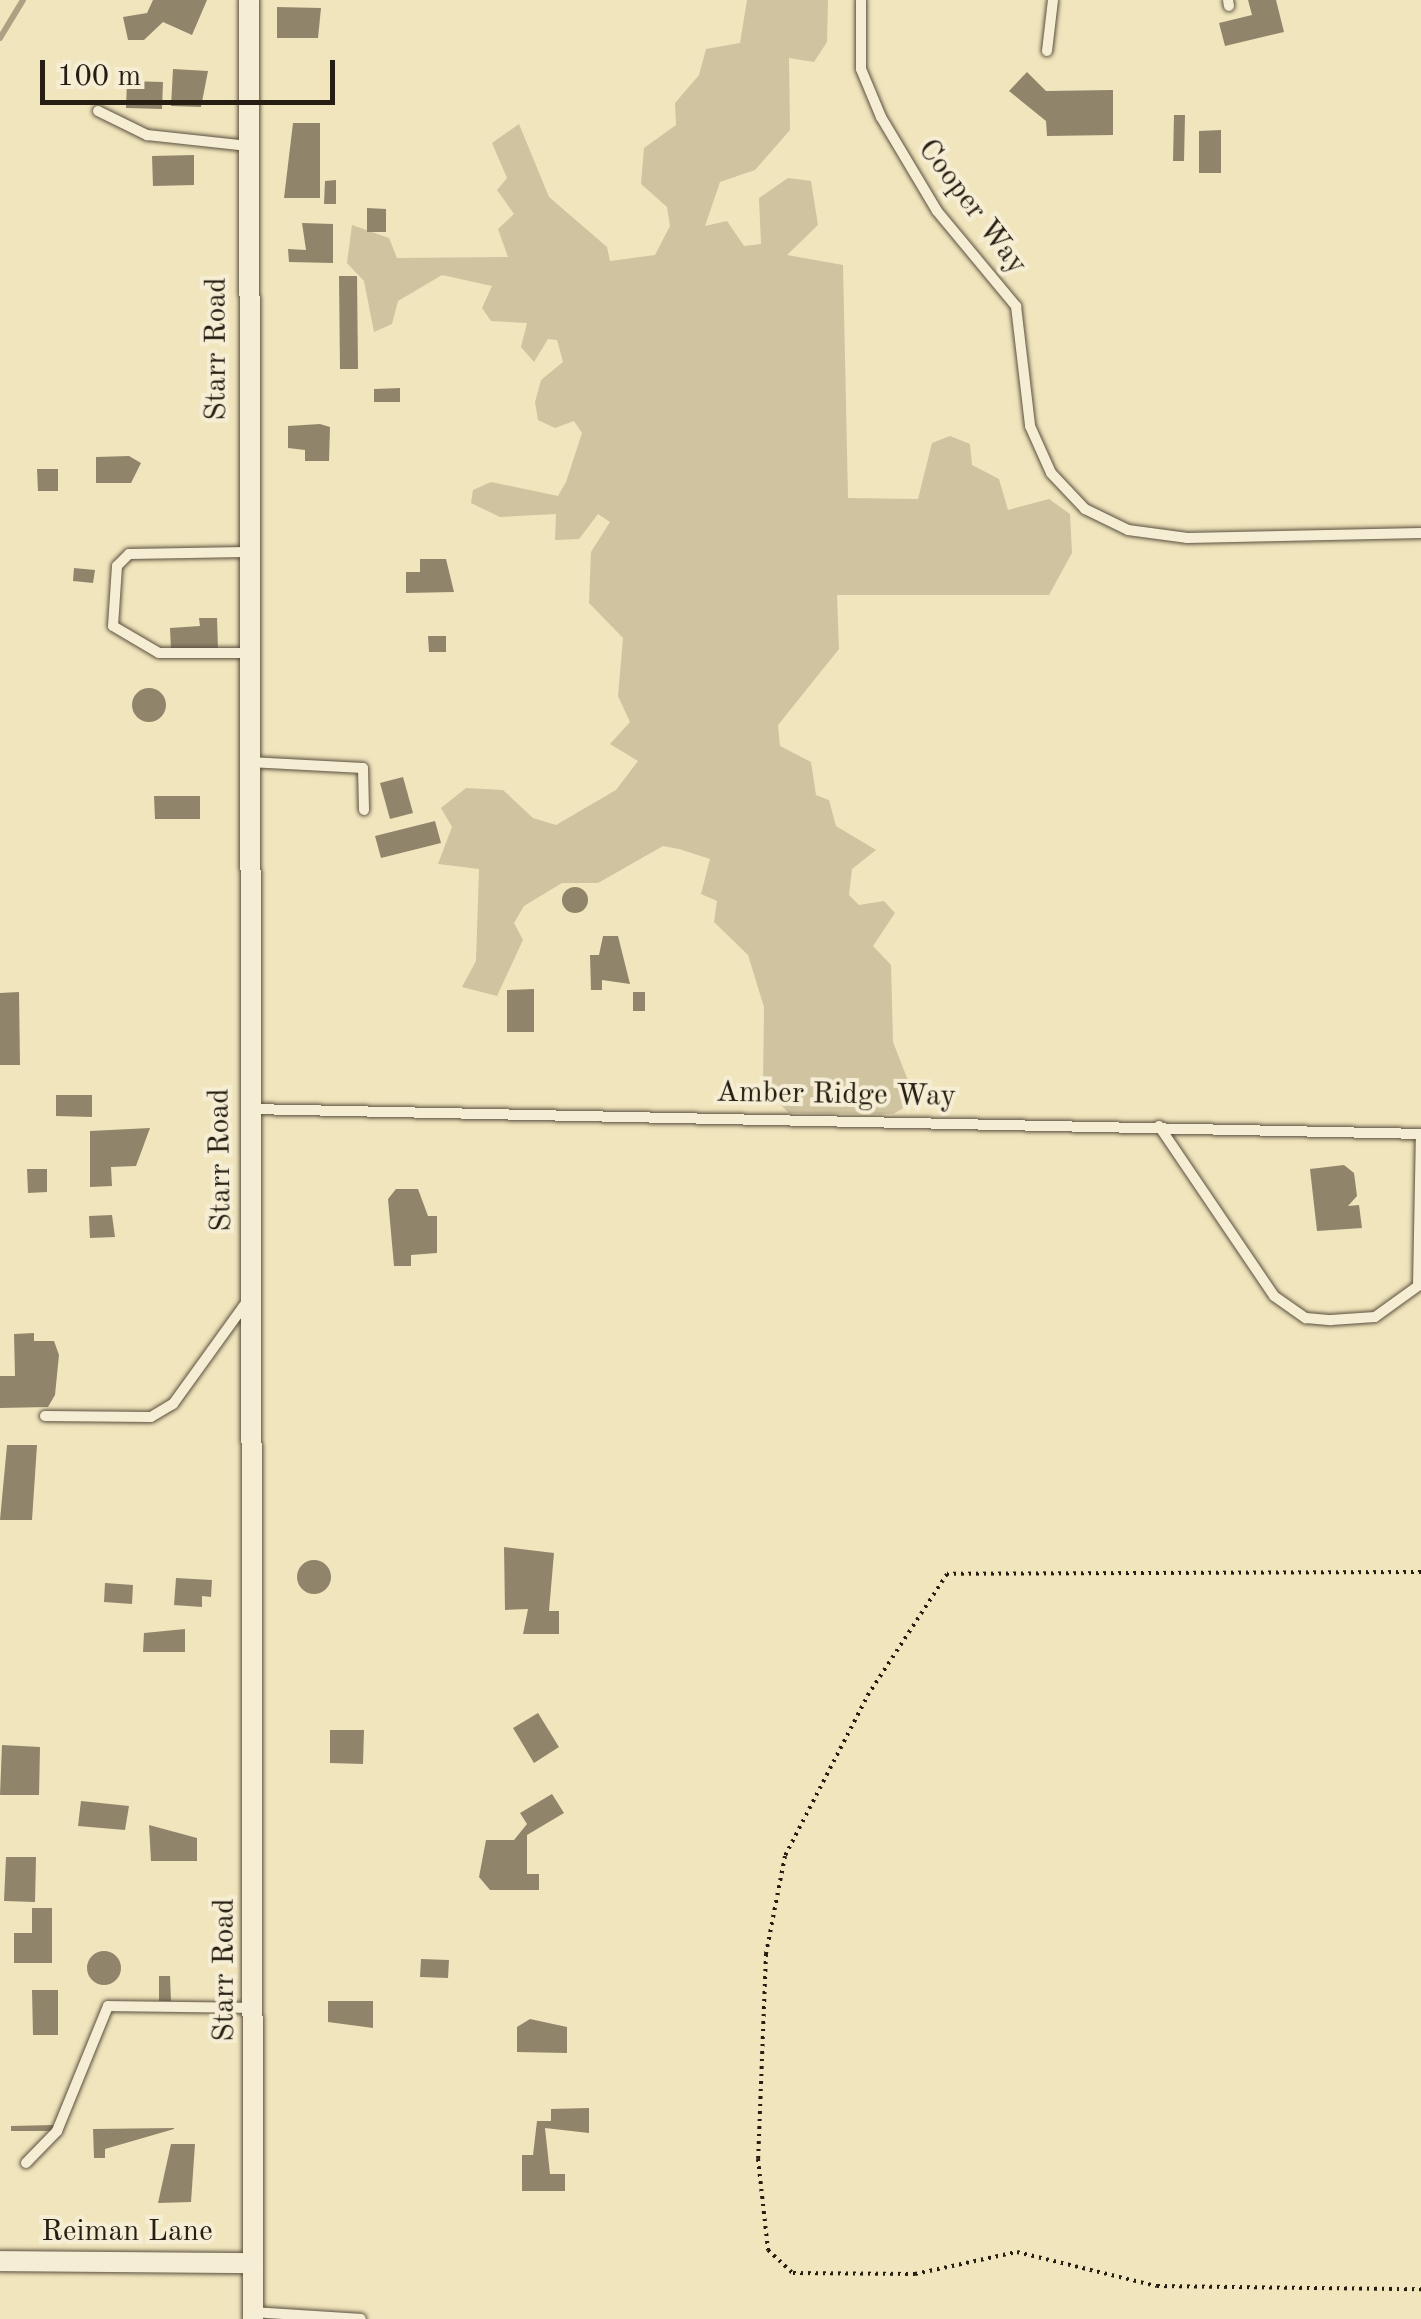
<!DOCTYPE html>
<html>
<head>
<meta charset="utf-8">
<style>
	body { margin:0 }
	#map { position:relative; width:1421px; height:2319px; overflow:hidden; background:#f1e5bd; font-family:"Old Standard TT",serif }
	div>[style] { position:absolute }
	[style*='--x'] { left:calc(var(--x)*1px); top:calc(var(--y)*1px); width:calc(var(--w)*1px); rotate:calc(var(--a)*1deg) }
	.green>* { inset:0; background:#cfc3a0 }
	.stream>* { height:6px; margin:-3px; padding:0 3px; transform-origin:3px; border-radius:3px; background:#aca183 }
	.building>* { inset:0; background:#90856b }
	.round { border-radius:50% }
	.path>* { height:4px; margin-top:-2px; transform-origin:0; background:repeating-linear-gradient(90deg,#271e13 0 2.5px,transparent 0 7.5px) }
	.roads { filter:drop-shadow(0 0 2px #5a503e) drop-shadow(0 0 2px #5a503e) }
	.lane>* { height:10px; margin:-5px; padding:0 5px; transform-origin:5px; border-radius:5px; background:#f6eed4 }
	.street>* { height:20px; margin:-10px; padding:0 10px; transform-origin:10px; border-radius:10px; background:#f6eed4 }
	span { translate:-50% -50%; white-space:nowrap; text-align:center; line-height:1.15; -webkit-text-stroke:8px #f6eed4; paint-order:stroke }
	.street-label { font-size:30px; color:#271e13 }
	.scale { position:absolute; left:40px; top:60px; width:295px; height:45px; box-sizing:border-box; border:5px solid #271e13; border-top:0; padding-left:12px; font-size:30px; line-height:35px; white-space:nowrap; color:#271e13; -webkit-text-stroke:8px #f6eed4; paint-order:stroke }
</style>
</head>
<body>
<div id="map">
	<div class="green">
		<div style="clip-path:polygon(747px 0,828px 0,827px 42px,814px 62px,789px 58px,790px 130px,755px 170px,720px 182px,705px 226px,727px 221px,744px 246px,761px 244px,759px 198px,788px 178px,811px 181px,818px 225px,787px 255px,843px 265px,848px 498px,918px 499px,932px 443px,950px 436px,970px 444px,972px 465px,999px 479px,1008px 510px,1049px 499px,1070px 514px,1072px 553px,1049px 595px,837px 595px,839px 649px,778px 725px,780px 746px,811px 762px,816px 795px,829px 800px,836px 826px,876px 850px,852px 869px,849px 895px,859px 905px,884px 901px,895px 913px,873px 946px,891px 965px,893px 1042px,916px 1101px,893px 1114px,789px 1113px,763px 1088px,764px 1007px,748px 955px,714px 922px,717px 901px,701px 894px,710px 859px,679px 849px,663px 846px,598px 883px,562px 883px,524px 906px,514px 923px,523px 940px,497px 996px,462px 987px,476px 961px,479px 869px,438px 864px,452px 827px,441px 808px,466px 788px,503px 790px,533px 818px,556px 825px,616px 790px,638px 761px,610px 744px,630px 722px,618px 696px,623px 638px,589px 603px,591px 552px,610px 522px,598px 514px,579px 539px,555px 540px,556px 514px,500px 517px,471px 503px,473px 490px,491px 482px,558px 496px,566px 482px,582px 433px,574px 421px,555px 428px,538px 420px,535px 402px,541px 380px,563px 362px,557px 340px,548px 339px,534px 362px,521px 347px,527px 323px,491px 321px,482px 308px,492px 286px,442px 275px,398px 301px,392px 324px,374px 332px,364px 281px,347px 263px,352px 225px,389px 238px,397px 258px,508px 257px,498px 229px,514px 214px,497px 190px,507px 178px,492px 143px,519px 124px,549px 197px,607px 247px,610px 261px,655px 255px,670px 226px,667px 207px,641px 184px,644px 148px,676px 125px,675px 103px,699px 75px,706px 49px,740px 43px)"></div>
	</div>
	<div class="stream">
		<div style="--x:0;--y:38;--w:44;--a:-58.8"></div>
	</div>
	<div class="building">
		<div style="clip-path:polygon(153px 0,207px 0,192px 35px,163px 22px,144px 40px,128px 40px,123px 17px,147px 13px)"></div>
		<div style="clip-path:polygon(1248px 0,1276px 0,1284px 32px,1225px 46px,1219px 23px,1252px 15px)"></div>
		<div style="clip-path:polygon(277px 7px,321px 8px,318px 38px,277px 38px)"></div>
		<div style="clip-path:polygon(173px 69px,208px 71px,201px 107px,171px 106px)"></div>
		<div style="clip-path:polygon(1027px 72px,1046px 91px,1113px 90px,1113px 135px,1047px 136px,1046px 121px,1009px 91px)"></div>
		<div style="clip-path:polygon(127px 81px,163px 82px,162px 109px,126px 108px)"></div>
		<div style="clip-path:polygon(1174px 115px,1185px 115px,1184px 161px,1173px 161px)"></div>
		<div style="clip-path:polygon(293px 123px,320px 123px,320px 198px,284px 198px)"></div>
		<div style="clip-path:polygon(1221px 130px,1221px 173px,1199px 173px,1199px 131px)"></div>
		<div style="clip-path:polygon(194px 155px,194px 185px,153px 186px,152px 156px)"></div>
		<div style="clip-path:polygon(336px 180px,336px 204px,324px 204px,325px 181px)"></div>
		<div style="clip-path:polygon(367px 208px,386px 209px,386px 232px,367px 232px)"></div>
		<div style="clip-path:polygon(302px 223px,333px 224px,333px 263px,289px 262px,288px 249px,306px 250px)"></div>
		<div style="clip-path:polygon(339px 276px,357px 276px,358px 369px,340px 369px)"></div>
		<div style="clip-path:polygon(400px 388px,400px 402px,374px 402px,374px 389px)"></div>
		<div style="clip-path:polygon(320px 424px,330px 427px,329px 461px,305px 461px,305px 450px,288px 448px,288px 426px)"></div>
		<div style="clip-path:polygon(129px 456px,141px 463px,131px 483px,96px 483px,96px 457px)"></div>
		<div style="clip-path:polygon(37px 469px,58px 469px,58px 491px,38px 491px)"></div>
		<div style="clip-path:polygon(420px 559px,446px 559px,454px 592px,406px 593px,406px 572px,420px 572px)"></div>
		<div style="clip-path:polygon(74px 568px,95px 570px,93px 583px,73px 581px)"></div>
		<div style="clip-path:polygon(199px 618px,217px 618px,218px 649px,171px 650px,170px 628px,200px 626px)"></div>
		<div style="clip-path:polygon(428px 636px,446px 636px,446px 652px,429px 652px)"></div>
		<div class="round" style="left:132px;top:688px;width:34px;height:34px"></div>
		<div style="clip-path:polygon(403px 777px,413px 813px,390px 819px,380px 783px)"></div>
		<div style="clip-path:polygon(154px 796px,200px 796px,200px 819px,155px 819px)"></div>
		<div style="clip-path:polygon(435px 821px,441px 843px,381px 858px,375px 836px)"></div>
		<div class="round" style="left:562px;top:887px;width:26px;height:26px"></div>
		<div style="clip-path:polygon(603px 936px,618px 936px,630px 984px,602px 980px,602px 990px,591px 990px,590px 955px,599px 955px)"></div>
		<div style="clip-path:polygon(534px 989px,534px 1032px,507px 1032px,507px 990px)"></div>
		<div style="clip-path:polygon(19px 992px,20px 1065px,0 1065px,0 993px)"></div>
		<div style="clip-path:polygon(633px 992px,645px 992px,645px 1011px,633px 1011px)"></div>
		<div style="clip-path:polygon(56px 1095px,92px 1095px,92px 1117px,56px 1116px)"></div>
		<div style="clip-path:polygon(150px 1128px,136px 1166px,111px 1167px,112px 1186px,90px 1187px,90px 1131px)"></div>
		<div style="clip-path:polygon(1344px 1165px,1354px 1173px,1357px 1196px,1348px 1206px,1359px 1205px,1362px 1228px,1317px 1231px,1310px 1169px)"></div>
		<div style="clip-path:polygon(27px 1169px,47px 1169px,47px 1192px,28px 1193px)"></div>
		<div style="clip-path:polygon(396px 1189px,418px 1189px,428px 1216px,437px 1216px,437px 1253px,411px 1255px,411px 1266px,394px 1266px,388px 1199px)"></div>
		<div style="clip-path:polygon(112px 1215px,115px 1237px,90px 1238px,89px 1216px)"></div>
		<div style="clip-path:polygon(34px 1333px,34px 1341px,54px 1341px,59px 1355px,55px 1395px,48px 1407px,0 1408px,0 1376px,15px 1376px,14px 1334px)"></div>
		<div style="clip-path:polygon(7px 1445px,37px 1445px,32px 1520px,0 1520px)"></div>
		<div style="clip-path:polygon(504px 1547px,554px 1553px,549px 1611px,559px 1611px,559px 1634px,523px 1634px,528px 1609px,505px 1610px)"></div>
		<div class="round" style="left:297px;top:1560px;width:34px;height:34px"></div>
		<div style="clip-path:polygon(176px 1578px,212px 1580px,211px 1597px,202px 1596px,202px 1607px,174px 1605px)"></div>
		<div style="clip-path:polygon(105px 1583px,133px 1585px,132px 1604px,104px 1602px)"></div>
		<div style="clip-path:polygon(185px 1629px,185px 1652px,143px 1652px,144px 1633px)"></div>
		<div style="clip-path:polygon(538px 1713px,559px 1747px,534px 1763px,513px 1728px)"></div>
		<div style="clip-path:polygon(330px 1730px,364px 1730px,363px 1764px,330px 1763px)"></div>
		<div style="clip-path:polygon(2px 1745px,40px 1747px,39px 1795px,0 1795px)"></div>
		<div style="clip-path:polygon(552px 1794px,564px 1813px,527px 1835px,527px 1874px,539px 1874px,539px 1890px,490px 1890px,479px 1877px,486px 1840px,514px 1840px,527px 1824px,520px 1813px)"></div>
		<div style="clip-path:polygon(81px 1801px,129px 1806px,125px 1830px,78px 1826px)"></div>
		<div style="clip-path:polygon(149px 1825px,197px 1838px,197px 1861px,151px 1861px)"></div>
		<div style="clip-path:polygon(6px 1857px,36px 1857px,35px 1902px,4px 1901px)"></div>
		<div style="clip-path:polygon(32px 1908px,52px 1908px,52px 1963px,14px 1963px,14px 1933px,32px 1933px)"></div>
		<div class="round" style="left:87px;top:1951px;width:34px;height:34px"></div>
		<div style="clip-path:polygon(421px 1959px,449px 1960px,448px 1978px,420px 1977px)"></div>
		<div style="clip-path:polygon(159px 1976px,170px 1976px,171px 2001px,159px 2001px)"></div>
		<div style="clip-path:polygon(32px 1990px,58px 1990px,58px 2035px,33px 2035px)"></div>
		<div style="clip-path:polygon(328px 2001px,373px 2001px,373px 2028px,328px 2022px)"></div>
		<div style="clip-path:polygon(530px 2019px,567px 2027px,567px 2053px,517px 2052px,517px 2027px)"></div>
		<div style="clip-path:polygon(589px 2108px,589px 2133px,545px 2128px,550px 2174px,565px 2174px,565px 2191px,522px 2191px,522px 2155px,533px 2155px,537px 2121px,551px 2121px,551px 2109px)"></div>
		<div style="clip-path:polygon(53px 2125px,53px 2131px,11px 2131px,11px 2126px)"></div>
		<div style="clip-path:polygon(93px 2129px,174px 2128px,174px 2129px,105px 2149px,105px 2158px,94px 2158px)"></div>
		<div style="clip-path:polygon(171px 2144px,195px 2144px,191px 2202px,158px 2203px)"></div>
	</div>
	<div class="path">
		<div style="--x:1421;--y:1572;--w:474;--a:179.8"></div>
		<div style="--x:947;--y:1574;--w:142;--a:123.2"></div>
		<div style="--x:869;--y:1693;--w:183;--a:117.3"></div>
		<div style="--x:785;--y:1856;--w:100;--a:101"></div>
		<div style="--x:766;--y:1954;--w:205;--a:92.2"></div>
		<div style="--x:758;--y:2159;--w:92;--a:83.7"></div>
		<div style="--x:768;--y:2250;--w:34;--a:43"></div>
		<div style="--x:793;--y:2273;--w:122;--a:0.5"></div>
		<div style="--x:915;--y:2274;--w:104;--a:-12.2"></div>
		<div style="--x:1017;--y:2252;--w:144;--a:13.7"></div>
		<div style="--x:1157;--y:2286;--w:264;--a:0.7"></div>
	</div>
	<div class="roads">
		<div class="lane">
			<div style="--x:861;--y:0;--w:69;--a:90"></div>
			<div style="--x:861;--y:69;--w:52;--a:67.4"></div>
			<div style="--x:881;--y:117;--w:109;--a:59.2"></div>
			<div style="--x:937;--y:211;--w:124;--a:50.3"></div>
			<div style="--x:1016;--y:306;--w:121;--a:83.3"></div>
			<div style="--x:1030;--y:426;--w:51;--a:65.9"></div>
			<div style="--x:1051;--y:473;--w:50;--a:46.6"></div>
			<div style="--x:1085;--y:509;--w:48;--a:26"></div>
			<div style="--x:1128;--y:530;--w:60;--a:7.7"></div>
			<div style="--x:1187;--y:538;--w:234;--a:-1.2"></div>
			<div style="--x:1228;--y:0;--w:6;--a:81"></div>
			<div style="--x:1047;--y:51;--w:51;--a:-83.3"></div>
			<div style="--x:98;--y:111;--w:55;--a:26.1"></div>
			<div style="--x:147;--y:135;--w:102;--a:6.2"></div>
			<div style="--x:246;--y:552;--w:117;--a:179"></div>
			<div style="--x:129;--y:554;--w:17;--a:135"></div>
			<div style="--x:117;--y:566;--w:60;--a:93.8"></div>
			<div style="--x:113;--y:626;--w:53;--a:30.4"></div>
			<div style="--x:159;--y:653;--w:88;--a:0"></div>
			<div style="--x:249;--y:762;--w:114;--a:3"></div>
			<div style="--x:363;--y:768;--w:42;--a:88.6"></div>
			<div style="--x:250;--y:1109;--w:1171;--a:1.22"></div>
			<div style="--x:1159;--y:1126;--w:205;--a:55.9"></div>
			<div style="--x:1274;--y:1296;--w:39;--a:35"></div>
			<div style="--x:1306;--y:1318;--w:25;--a:5"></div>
			<div style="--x:1331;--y:1320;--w:44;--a:-3.9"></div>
			<div style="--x:1375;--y:1317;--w:53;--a:-35.8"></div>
			<div style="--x:1418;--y:1286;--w:152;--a:-88.9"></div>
			<div style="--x:45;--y:1416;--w:106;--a:0.5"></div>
			<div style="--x:151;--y:1417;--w:26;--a:-31"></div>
			<div style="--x:173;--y:1404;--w:128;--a:-54.2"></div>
			<div style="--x:26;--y:2163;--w:45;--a:-45.9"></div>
			<div style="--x:57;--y:2131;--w:135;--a:-67.8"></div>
			<div style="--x:108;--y:2006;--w:147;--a:0.8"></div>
			<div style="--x:253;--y:2312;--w:108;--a:3.7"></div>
		</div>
		<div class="street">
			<div style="--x:249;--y:0;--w:2319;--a:89.9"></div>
			<div style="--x:0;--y:2261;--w:253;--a:0.5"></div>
		</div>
	</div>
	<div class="street-label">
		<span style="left:972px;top:207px;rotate:53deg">Cooper Way</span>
		<span style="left:217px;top:349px;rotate:-90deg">Starr Road</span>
		<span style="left:836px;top:1095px;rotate:1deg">Amber Ridge Way</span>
		<span style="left:221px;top:1160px;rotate:-91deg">Starr Road</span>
		<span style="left:225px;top:1970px;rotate:-90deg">Starr Road</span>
		<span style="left:127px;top:2232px">Reiman Lane</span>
	</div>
	<div class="scale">100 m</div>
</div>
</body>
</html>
